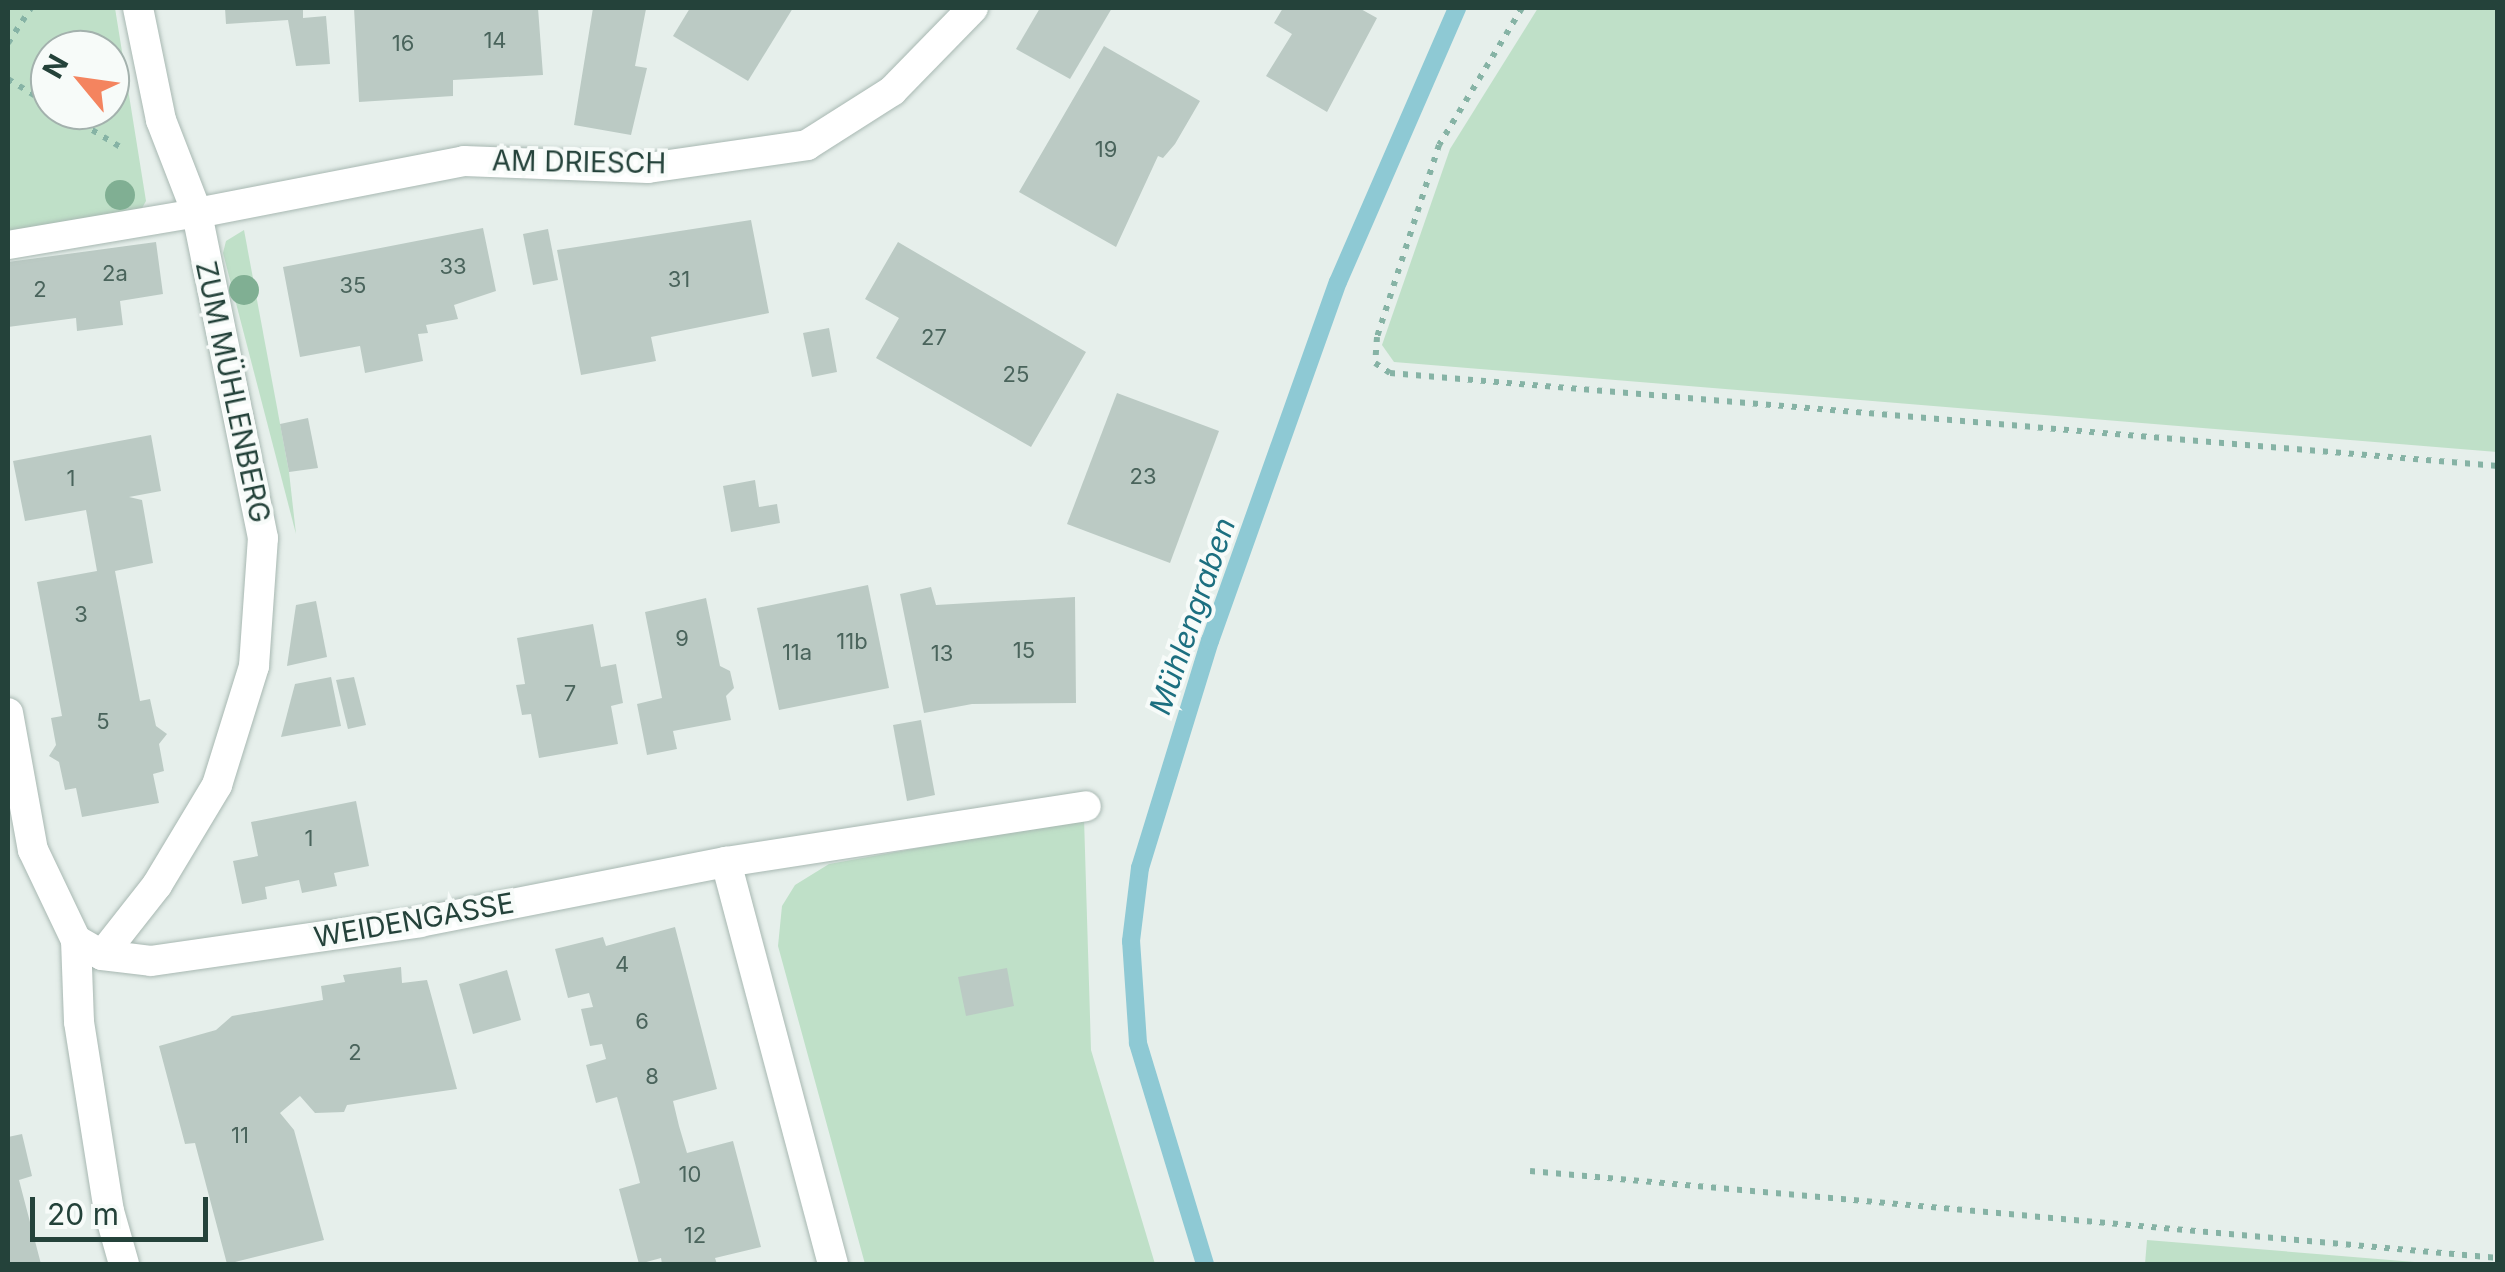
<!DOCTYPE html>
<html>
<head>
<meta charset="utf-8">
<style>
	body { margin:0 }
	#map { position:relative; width:2505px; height:1272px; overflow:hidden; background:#e6efeb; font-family:Inter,sans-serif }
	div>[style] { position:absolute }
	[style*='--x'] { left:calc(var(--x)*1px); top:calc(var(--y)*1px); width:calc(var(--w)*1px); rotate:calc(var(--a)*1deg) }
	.green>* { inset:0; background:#bfe0c8 }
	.stream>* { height:18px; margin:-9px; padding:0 9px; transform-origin:9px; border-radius:9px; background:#8ec9d4 }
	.building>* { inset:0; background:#bbcac4 }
	.path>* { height:6px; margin-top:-3px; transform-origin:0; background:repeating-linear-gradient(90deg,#86b3a5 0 5px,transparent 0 13px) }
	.roads { filter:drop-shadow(0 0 2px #a8b8b2) drop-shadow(0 0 2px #a8b8b2) }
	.service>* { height:28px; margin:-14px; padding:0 14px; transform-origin:14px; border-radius:14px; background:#fff }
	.minor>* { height:30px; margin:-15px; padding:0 15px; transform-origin:15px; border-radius:15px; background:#fff }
	.trees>* { width:30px; height:30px; margin:-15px; border-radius:50%; background:#80af93 }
	span { translate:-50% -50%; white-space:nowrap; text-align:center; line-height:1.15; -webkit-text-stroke:8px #f7fbf9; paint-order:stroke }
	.number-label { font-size:22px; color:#4a645c }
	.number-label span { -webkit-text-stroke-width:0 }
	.street-label { font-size:28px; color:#24423a }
	.water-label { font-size:30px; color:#1c6f80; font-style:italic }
	.frame { position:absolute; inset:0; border:10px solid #24423a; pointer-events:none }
	.north { position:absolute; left:30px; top:30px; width:100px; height:100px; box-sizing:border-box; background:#f7fbf9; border:2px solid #a3b1ad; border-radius:50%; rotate:299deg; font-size:28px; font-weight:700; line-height:40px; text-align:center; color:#24423a }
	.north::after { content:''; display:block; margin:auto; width:35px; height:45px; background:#f4845f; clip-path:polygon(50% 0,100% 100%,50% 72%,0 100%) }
	.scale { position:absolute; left:30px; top:1197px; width:178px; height:45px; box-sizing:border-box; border:5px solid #24423a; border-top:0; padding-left:12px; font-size:30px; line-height:35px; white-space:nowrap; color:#24423a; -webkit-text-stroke:8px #f7fbf9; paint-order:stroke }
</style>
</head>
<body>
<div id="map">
	<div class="green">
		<div style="clip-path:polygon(evenodd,8px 8px,115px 8px,146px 201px,138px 215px,8px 233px,8px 8px,50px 50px,110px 50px,110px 110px,50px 110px,50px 50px)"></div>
		<div style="clip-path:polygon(1538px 8px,2497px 8px,2497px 452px,1394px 362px,1382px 345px,1450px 149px)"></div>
		<div style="clip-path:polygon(244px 230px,289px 472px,296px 534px,223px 253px,226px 241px)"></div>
		<div style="clip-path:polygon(1084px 818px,1091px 1050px,1155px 1264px,865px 1264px,778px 946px,782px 906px,795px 885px,829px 864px)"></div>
		<div style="clip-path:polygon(2147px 1240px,2439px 1264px,2145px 1264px)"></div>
	</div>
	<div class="stream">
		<div style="--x:1205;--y:1264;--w:231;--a:-106.9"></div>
		<div style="--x:1138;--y:1043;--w:102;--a:-93.9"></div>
		<div style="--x:1131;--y:941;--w:74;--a:-83"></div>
		<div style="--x:1140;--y:868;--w:238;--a:-72.9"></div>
		<div style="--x:1210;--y:641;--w:381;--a:-70.4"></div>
		<div style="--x:1338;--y:282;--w:299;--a:-66.5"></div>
	</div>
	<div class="building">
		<div style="clip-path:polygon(225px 8px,303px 8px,303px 18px,326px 16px,330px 64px,296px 66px,288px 20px,226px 24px)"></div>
		<div style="clip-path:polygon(354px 8px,538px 8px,543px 75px,453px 80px,453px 96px,359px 102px)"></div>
		<div style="clip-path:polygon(593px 8px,646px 9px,635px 66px,647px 68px,631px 135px,574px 125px)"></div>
		<div style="clip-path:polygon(690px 8px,793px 8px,748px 81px,673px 36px)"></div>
		<div style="clip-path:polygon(1040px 8px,1112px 8px,1070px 79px,1016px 49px)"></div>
		<div style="clip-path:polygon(1283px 8px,1359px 8px,1377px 18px,1327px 112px,1266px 76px,1292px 34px,1274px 23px)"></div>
		<div style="clip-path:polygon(1104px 46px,1200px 101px,1175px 144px,1163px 158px,1158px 156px,1116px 247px,1019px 192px)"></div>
		<div style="clip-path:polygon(751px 220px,769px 313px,651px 337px,656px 361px,581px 375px,557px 250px)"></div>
		<div style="clip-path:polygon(483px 228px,496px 291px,454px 305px,458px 319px,426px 325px,428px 333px,418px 334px,423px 361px,365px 373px,360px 346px,300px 357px,283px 267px)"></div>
		<div style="clip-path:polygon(548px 229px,558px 280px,533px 285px,523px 234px)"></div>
		<div style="clip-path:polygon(156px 242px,163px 294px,120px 301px,123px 325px,77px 331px,76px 318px,8px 327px,8px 262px)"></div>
		<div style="clip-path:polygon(898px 242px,1086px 352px,1031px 447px,876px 358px,899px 318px,865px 299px)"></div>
		<div style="clip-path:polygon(829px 328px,837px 372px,812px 377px,803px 333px)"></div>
		<div style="clip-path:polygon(1117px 393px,1219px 431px,1170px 563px,1067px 524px)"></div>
		<div style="clip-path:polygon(308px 418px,318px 468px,289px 472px,280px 424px)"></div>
		<div style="clip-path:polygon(151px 435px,161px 491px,129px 497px,142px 500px,153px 563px,115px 571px,140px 701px,150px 699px,156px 726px,167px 734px,159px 744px,164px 771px,153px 774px,159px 803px,82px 817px,76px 788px,65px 790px,59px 762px,49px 756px,56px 745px,51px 718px,62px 716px,37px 582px,97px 571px,86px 510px,25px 521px,13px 461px)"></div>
		<div style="clip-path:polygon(755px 480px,759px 507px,777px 504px,780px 523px,731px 532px,723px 486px)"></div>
		<div style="clip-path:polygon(868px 585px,889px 688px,779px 710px,757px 608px)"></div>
		<div style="clip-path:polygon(931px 587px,936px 605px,1075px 597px,1076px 703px,972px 704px,924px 713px,900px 594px)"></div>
		<div style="clip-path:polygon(706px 598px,720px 666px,730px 671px,734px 688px,726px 696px,731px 720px,673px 731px,677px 749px,647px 755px,637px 704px,662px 698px,645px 612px)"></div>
		<div style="clip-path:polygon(316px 601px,327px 657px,287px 666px,296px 605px)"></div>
		<div style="clip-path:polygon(593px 624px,601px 667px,616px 664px,623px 703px,611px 706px,618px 744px,539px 758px,531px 714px,522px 715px,516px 685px,525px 684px,517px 638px)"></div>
		<div style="clip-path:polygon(331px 677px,341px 726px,281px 737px,295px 684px)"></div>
		<div style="clip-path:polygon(354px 677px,366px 725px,348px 729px,336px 680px)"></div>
		<div style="clip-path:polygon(921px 720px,935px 795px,907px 801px,893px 725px)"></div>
		<div style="clip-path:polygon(356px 801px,369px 866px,334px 873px,337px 886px,302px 893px,299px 880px,265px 887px,267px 899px,242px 904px,233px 861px,258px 856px,251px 822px)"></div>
		<div style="clip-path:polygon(675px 927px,717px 1089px,673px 1101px,679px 1126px,687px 1153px,733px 1141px,761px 1247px,715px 1258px,717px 1264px,662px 1264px,661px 1258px,639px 1264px,619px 1189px,640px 1183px,636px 1167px,617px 1097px,596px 1103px,586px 1065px,606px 1059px,602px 1044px,590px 1046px,581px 1009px,593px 1007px,589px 993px,568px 998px,555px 949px,603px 937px,606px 946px)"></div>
		<div style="clip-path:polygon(401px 967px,402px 983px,427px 980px,457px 1089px,347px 1105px,344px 1112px,315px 1113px,300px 1096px,280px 1113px,294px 1130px,324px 1240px,227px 1264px,195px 1143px,185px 1144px,159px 1046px,216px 1030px,232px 1016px,323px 1000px,321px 986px,345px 982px,343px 975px)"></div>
		<div style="clip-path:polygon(1007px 968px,1014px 1006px,966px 1016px,958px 977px)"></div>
		<div style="clip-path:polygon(507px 970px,521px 1020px,473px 1034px,459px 984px)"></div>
		<div style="clip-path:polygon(22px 1134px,32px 1176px,19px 1180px,41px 1264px,8px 1264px,8px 1137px)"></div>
	</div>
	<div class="path">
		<div style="--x:1522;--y:8;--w:160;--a:121.2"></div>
		<div style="--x:1439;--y:145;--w:202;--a:107.9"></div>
		<div style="--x:1377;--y:337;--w:26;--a:94"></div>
		<div style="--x:1375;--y:363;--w:18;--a:34"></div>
		<div style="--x:1390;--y:373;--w:1112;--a:4.8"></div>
		<div style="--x:8;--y:43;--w:42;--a:-56.7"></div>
		<div style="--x:8;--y:79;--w:49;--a:31.8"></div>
		<div style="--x:59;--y:110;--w:74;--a:31.1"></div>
		<div style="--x:1530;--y:1171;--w:972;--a:5.14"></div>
	</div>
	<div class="roads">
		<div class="service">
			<div style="--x:8;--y:245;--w:192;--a:-9.6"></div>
		</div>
		<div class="minor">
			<div style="--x:197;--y:213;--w:272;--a:-11"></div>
			<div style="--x:464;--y:161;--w:184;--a:2.2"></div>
			<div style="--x:648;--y:168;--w:161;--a:-8.2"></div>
			<div style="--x:807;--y:145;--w:101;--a:-32.4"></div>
			<div style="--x:892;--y:91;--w:116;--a:-45.7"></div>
			<div style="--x:8;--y:713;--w:139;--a:79.7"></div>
			<div style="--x:33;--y:850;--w:100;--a:64.5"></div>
			<div style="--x:76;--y:940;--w:82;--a:87.9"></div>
			<div style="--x:79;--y:1022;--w:191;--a:81"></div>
			<div style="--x:109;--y:1211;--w:55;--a:74.2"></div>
			<div style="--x:726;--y:862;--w:416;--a:75.1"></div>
			<div style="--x:76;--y:940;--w:30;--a:30"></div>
			<div style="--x:102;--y:955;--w:89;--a:-51.8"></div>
			<div style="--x:157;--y:885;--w:117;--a:-59"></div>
			<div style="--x:217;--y:785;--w:125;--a:-72.7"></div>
			<div style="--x:254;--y:666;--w:128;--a:-86"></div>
			<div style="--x:263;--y:538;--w:332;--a:-101.5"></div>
			<div style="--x:197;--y:213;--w:100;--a:-111.2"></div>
			<div style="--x:161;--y:120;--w:114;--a:-101.6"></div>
			<div style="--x:102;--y:955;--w:49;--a:7"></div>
			<div style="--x:151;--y:961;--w:272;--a:-8.2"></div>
			<div style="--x:420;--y:922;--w:312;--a:-11.1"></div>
			<div style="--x:726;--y:862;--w:364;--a:-8.8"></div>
		</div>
	</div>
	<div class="trees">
		<div style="left:120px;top:195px"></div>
		<div style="left:244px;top:290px"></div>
	</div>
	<div class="number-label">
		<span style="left:495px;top:41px">14</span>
		<span style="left:403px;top:44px">16</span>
		<span style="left:1106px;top:150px">19</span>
		<span style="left:453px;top:267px">33</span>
		<span style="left:115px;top:274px">2a</span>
		<span style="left:679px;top:280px">31</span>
		<span style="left:353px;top:286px">35</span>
		<span style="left:40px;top:290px">2</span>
		<span style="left:934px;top:338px">27</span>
		<span style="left:1016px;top:375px">25</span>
		<span style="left:1143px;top:477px">23</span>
		<span style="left:71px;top:479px">1</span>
		<span style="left:81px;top:615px">3</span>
		<span style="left:682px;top:639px">9</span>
		<span style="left:852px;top:642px">11b</span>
		<span style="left:1024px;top:651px">15</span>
		<span style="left:797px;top:653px">11a</span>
		<span style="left:942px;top:654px">13</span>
		<span style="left:570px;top:694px">7</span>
		<span style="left:103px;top:722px">5</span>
		<span style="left:309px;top:839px">1</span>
		<span style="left:622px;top:965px">4</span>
		<span style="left:642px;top:1022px">6</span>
		<span style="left:355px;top:1053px">2</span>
		<span style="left:652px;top:1077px">8</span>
		<span style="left:240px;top:1136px">11</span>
		<span style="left:690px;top:1175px">10</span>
		<span style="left:695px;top:1236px">12</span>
	</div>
	<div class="street-label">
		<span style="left:579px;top:162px;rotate:1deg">AM DRIESCH</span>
		<span style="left:233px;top:392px;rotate:78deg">ZUM MÜHLENBERG</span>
		<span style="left:414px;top:920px;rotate:-10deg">WEIDENGASSE</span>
	</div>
	<div class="water-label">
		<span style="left:1192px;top:616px;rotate:-71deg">Mühlengraben</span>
	</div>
	<div class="frame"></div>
	<div class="north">N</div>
	<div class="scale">20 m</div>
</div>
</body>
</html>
